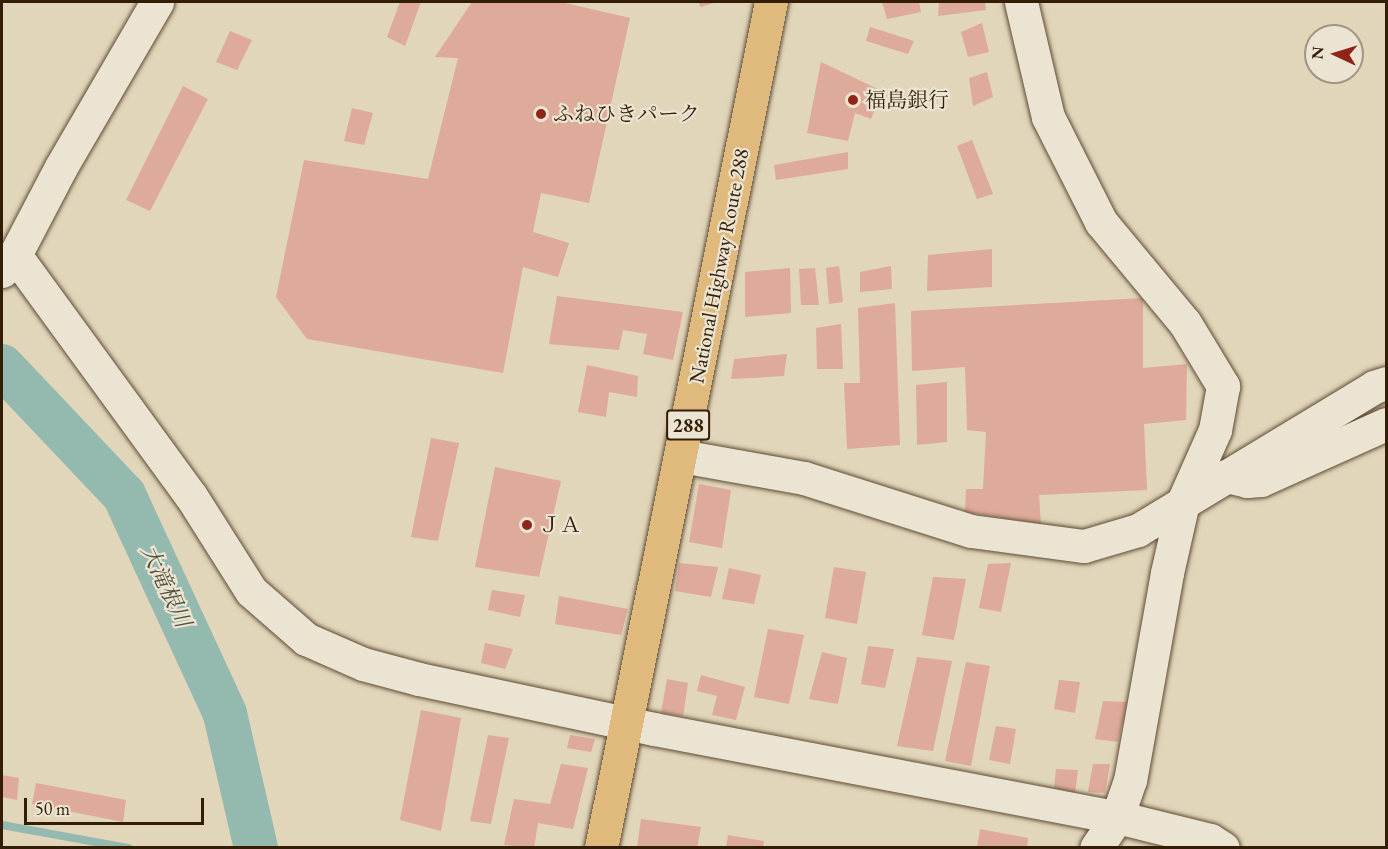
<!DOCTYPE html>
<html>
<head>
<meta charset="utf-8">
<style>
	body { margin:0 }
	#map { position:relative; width:1388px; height:849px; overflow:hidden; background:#e1d5ba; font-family:"EB Garamond","Noto Serif JP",serif }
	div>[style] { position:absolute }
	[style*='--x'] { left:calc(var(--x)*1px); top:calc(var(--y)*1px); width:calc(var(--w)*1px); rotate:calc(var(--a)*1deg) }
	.stream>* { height:8px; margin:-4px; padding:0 4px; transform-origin:4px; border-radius:4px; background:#94b9af }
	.river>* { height:44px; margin:-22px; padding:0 22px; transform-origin:22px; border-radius:22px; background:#94b9af }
	.building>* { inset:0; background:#deaa9a }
	.roads { filter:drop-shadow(0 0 2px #5e4b33) drop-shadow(0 0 2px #5e4b33) }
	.minor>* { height:33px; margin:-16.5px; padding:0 16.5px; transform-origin:16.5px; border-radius:16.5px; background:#ece4d2 }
	.highway>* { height:33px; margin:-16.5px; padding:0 16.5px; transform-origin:16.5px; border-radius:16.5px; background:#e0ba7d }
	.dots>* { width:16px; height:16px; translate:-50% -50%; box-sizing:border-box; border:3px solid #ece4d2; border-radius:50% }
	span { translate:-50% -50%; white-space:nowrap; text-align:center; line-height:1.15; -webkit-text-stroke:4.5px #ece4d2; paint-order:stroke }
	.shield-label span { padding:2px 4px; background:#ece4d2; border:2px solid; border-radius:4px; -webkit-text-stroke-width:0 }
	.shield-label { font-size:20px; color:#331d06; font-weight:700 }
	.poi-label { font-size:21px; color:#331d06 }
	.left { translate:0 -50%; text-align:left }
	.street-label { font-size:21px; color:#331d06 }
	.water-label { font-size:22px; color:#504c39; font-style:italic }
	.frame { position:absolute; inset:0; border:3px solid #331d06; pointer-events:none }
	.north { position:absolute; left:1304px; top:24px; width:60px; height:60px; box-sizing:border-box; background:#ece4d2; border:2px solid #a29480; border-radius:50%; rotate:274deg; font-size:16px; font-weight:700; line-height:24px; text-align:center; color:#331d06 }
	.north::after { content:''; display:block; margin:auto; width:21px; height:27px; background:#8f2418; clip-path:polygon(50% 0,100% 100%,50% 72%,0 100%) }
	.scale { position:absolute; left:24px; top:798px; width:180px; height:27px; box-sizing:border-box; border:3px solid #331d06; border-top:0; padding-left:8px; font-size:18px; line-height:21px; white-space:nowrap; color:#331d06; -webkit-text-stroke:4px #ece4d2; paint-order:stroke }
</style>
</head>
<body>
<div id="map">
	<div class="stream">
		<div style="--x:2;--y:825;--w:129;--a:10.3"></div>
	</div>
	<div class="river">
		<div style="--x:2;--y:366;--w:178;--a:46.6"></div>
		<div style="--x:124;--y:495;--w:241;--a:65.2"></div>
		<div style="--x:225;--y:714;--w:138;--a:77"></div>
	</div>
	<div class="building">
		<div style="clip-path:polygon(400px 2px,421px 2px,405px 46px,387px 37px)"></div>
		<div style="clip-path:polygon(472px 2px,561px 2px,630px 18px,589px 203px,541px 193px,533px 232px,569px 243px,558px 277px,523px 267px,503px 373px,307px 339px,276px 297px,304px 160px,428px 179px,458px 58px,435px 57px)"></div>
		<div style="clip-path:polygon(698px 2px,717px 2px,701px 7px)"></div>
		<div style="clip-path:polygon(882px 2px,919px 2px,921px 12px,887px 19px)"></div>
		<div style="clip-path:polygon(939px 2px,985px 2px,986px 10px,938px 16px)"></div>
		<div style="clip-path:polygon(982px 23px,989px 52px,968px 57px,961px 32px)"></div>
		<div style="clip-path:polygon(870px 27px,914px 41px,908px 54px,866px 41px)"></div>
		<div style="clip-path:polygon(230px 31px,252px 40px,237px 70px,216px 62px)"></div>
		<div style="clip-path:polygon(821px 62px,882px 91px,871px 119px,855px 113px,848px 141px,807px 133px)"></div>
		<div style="clip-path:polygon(987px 72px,993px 97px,973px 106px,969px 78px)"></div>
		<div style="clip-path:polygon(183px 86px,208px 99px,150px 211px,126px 200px)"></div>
		<div style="clip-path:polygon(352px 108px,373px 113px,364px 145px,344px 141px)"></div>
		<div style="clip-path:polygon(972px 140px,993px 194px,977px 199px,957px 146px)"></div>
		<div style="clip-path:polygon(848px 152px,848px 169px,776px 180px,774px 165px)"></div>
		<div style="clip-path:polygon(992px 249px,992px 287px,927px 291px,928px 255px)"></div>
		<div style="clip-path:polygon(839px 266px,843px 302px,829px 304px,826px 268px)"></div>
		<div style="clip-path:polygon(891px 266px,892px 289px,860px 292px,860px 272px)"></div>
		<div style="clip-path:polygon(790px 268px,791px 313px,745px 317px,745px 272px)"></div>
		<div style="clip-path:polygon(815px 268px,819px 305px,801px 305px,799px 269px)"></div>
		<div style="clip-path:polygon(557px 296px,683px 312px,673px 360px,643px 354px,647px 334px,623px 330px,619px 350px,549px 344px)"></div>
		<div style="clip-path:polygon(1143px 298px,1143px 368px,1187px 364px,1186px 420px,1144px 424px,1147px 490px,1039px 495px,1041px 524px,965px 512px,966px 489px,983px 489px,986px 432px,967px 430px,965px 367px,912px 371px,911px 311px)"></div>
		<div style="clip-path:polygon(895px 303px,900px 445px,847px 449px,844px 383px,860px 383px,858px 308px)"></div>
		<div style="clip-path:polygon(841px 324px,843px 369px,817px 369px,816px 328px)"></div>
		<div style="clip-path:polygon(787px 354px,784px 376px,731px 379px,734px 359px)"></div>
		<div style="clip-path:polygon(587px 365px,638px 376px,637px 397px,609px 392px,606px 417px,578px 412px)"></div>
		<div style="clip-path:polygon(947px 382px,947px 442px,917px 445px,916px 385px)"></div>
		<div style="clip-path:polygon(431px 438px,459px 443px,438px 541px,411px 537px)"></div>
		<div style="clip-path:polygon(495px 467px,561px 481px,539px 577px,475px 567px)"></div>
		<div style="clip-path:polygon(699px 484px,731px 490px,722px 548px,689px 542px)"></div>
		<div style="clip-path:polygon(679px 563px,718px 567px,711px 597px,675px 591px)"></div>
		<div style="clip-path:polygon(1011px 563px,1001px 612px,979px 608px,988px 564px)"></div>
		<div style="clip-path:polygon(834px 567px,866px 572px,857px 624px,825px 618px)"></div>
		<div style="clip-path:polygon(729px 568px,761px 575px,754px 604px,722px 599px)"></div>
		<div style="clip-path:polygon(933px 577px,966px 579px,954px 640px,922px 635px)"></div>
		<div style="clip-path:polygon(492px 590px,525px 595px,520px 617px,488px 610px)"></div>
		<div style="clip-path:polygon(559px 596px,628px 609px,621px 635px,555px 624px)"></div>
		<div style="clip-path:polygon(768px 629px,804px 635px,789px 704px,754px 697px)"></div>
		<div style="clip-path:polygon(485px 643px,513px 649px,505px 669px,481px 663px)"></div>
		<div style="clip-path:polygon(868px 646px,894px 649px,885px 688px,861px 684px)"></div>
		<div style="clip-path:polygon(822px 652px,847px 658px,838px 704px,809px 699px)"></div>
		<div style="clip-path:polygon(917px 657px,952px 661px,933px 751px,897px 746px)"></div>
		<div style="clip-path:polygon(966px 662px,990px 666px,971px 766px,945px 761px)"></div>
		<div style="clip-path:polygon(701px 675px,745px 687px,736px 720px,712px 715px,717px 696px,697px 691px)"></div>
		<div style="clip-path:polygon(667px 679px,688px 683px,683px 716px,661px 713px)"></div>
		<div style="clip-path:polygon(1059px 680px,1080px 682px,1075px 713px,1054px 709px)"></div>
		<div style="clip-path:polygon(1103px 701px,1127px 702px,1118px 742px,1095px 739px)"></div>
		<div style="clip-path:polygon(421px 710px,461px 718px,441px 831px,400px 820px)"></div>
		<div style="clip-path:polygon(996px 726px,1016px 729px,1010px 764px,989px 760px)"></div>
		<div style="clip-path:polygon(488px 735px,509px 738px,491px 824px,470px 821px)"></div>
		<div style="clip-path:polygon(570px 735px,595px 739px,591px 752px,567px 748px)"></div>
		<div style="clip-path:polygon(561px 764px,588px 768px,573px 829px,538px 823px,534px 848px,504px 845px,514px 799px,550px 804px)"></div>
		<div style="clip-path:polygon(1093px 764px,1110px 764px,1105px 793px,1088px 792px)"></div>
		<div style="clip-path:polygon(1056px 769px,1078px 770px,1075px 793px,1054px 788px)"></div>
		<div style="clip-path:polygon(2px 775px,19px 778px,17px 800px,2px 797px)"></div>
		<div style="clip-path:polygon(36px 783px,126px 800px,123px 822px,32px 804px)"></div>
		<div style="clip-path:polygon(641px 819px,701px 827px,697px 848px,637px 848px)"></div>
		<div style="clip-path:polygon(980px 829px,1028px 838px,1027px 848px,977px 848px)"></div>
		<div style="clip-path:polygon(728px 835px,764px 841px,763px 848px,726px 848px)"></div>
	</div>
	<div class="roads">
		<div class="minor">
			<div style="--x:1021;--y:2;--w:118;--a:76.8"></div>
			<div style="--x:1048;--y:117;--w:118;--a:63.2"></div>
			<div style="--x:1101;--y:222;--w:131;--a:50.3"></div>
			<div style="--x:1185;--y:323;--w:74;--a:58.9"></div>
			<div style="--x:1223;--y:386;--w:45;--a:100.3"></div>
			<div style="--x:1215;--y:430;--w:79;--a:114"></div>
			<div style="--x:1183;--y:502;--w:73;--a:102.7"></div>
			<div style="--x:1167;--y:573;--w:210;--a:100.1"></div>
			<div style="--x:1130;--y:780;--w:39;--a:109"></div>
			<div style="--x:1117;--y:817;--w:37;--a:124"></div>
			<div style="--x:15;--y:255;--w:298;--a:53.9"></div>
			<div style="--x:191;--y:496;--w:112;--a:57.7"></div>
			<div style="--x:251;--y:591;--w:73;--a:41.1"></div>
			<div style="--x:306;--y:639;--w:62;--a:23.7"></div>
			<div style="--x:363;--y:664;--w:58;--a:15"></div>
			<div style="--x:419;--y:679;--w:240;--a:12"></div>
			<div style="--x:654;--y:729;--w:471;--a:10.8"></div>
			<div style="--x:1117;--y:817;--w:96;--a:13.9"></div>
			<div style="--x:1210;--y:840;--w:15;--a:32"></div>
			<div style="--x:2;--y:271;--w:21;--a:-51"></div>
			<div style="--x:15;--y:255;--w:99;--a:-62.4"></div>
			<div style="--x:61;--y:167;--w:191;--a:-59.8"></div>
			<div style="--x:681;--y:456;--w:125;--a:10.1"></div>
			<div style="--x:804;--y:478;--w:175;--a:17.6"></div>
			<div style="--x:971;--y:531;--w:114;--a:7.6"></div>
			<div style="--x:1084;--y:546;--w:56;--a:-16.5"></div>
			<div style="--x:1138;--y:530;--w:276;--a:-31.2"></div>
			<div style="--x:1374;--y:387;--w:13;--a:-18"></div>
			<div style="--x:1226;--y:476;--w:22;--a:13"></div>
			<div style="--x:1247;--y:481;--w:14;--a:-4"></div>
			<div style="--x:1261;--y:480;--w:137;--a:-24.1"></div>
		</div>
		<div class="highway">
			<div style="--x:601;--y:848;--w:863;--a:-78.64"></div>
		</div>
	</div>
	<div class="dots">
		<div style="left:853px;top:100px;background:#8f2418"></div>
		<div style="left:541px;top:114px;background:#8f2418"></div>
		<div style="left:527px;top:525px;background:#8f2418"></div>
	</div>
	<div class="shield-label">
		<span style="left:688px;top:425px">288</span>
	</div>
	<div class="poi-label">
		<span class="left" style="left:865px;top:100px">福島銀行</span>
		<span class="left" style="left:553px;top:114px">ふねひきパーク</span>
		<span class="left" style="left:539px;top:525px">ＪＡ</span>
	</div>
	<div class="street-label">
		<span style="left:719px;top:266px;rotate:-79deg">National Highway Route 288</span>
	</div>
	<div class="water-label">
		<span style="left:166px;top:586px;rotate:65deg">大滝根川</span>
	</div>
	<div class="frame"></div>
	<div class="north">N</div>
	<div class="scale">50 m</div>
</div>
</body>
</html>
